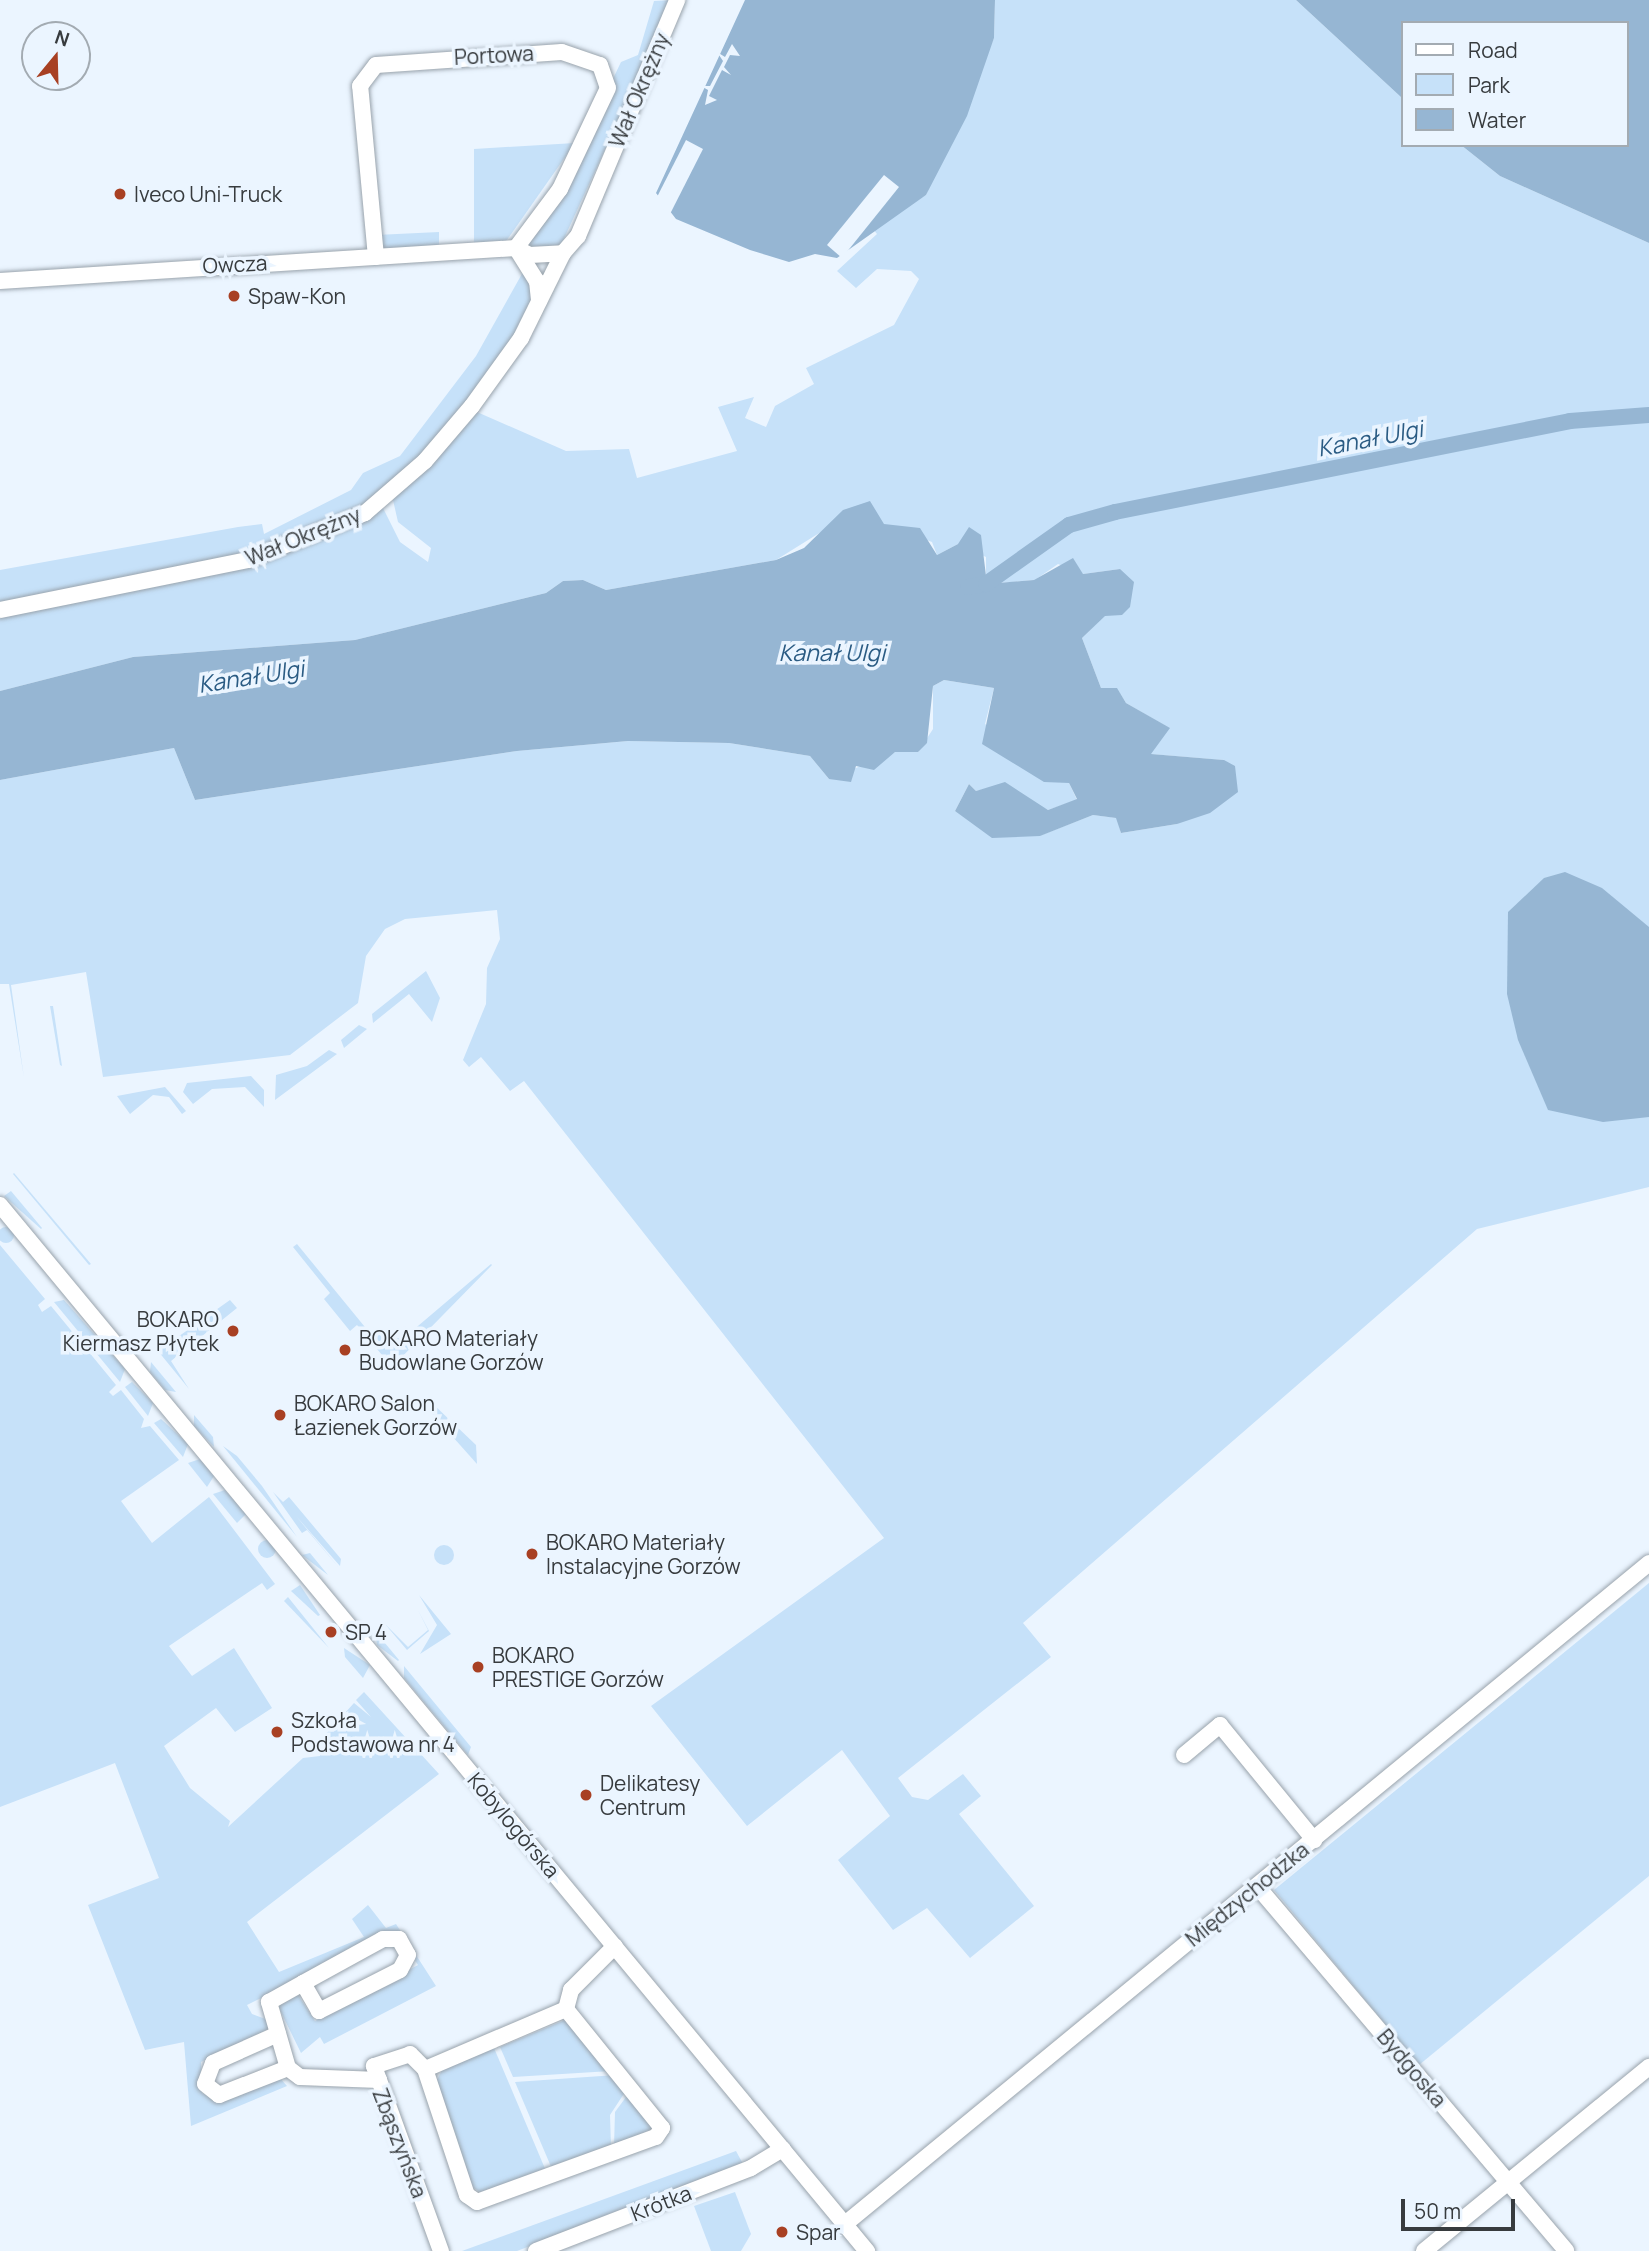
<!DOCTYPE html>
<html>
<head>
<meta charset="utf-8">
<style>
	body { margin:0 }
	#map { position:relative; width:1649px; height:2251px; overflow:hidden; background:#ebf5ff; font-family:Manrope,sans-serif }
	div>[style] { position:absolute }
	[style*='--x'] { left:calc(var(--x)*1px); top:calc(var(--y)*1px); width:calc(var(--w)*1px); rotate:calc(var(--a)*1deg) }
	.green>* { inset:0; background:#c6e1f9 }
	.round { border-radius:50% }
	.water>* { inset:0; background:#96b6d3 }
	.pier>* { inset:0; background:#ebf5ff }
	.canal>* { height:16px; margin:-8px; padding:0 8px; transform-origin:8px; border-radius:8px; background:#96b6d3 }
	.roads { filter:drop-shadow(0 0 2px #99a3ac) drop-shadow(0 0 2px #99a3ac) }
	.minor>* { height:16px; margin:-8px; padding:0 8px; transform-origin:8px; border-radius:8px; background:#fff }
	.dots>* { width:19px; height:19px; translate:-50% -50%; box-sizing:border-box; border:4px solid #ebf5ff; border-radius:50% }
	span { translate:-50% -50%; white-space:nowrap; text-align:center; line-height:1.15; -webkit-text-stroke:7px #ebf5ff; paint-order:stroke }
	.street-label { font-size:21px; color:#373b3e }
	.poi-label { font-size:21px; color:#373b3e }
	.left { translate:0 -50%; text-align:left }
	.right { translate:-100% -50%; text-align:right }
	.water-label { font-size:23px; color:#2a5b83; font-style:italic }
	.legend { position:absolute; left:1401px; top:21px; width:228px; height:126px; box-sizing:border-box; background:#ebf5ff; border:2px solid #a3abb2; margin:0; padding:9px 12px; list-style:none; font-size:21px; color:#373b3e }
	.legend li { display:flex; align-items:center; gap:14px; height:35px }
	.legend b { width:35px; border:2px solid #a3abb2 }
	.north { position:absolute; left:21px; top:21px; width:70px; height:70px; box-sizing:border-box; background:#ebf5ff; border:2px solid #a3abb2; border-radius:50%; rotate:19deg; font-size:19px; font-weight:700; line-height:28px; text-align:center; color:#373b3e }
	.north::after { content:''; display:block; margin:auto; width:24px; height:32px; background:#a84023; clip-path:polygon(50% 0,100% 100%,50% 72%,0 100%) }
	.scale { position:absolute; left:1401px; top:2199px; width:114px; height:32px; box-sizing:border-box; border:4px solid #373b3e; border-top:0; padding-left:9px; font-size:21px; line-height:24px; white-space:nowrap; color:#373b3e; -webkit-text-stroke:5px #ebf5ff; paint-order:stroke }
</style>
</head>
<body>
<div id="map">
	<div class="green">
		<div style="clip-path:polygon(674px 0,561px 245px,516px 248px,560px 189px,621px 62px,638px 55px,654px 1px)"></div>
		<div style="clip-path:polygon(995px 0,1296px 0,1402px 98px,1402px 145px,1461px 145px,1500px 176px,1649px 243px,1649px 1187px,1477px 1229px,1023px 1623px,1051px 1657px,898px 1778px,912px 1797px,928px 1800px,963px 1774px,981px 1796px,959px 1814px,1034px 1906px,970px 1958px,927px 1908px,893px 1930px,838px 1860px,890px 1816px,842px 1750px,747px 1826px,651px 1706px,884px 1538px,524px 1081px,510px 1091px,481px 1057px,469px 1067px,463px 1060px,486px 1004px,487px 968px,500px 939px,497px 910px,405px 919px,385px 929px,366px 956px,358px 1003px,290px 1055px,103px 1077px,86px 972px,11px 985px,24px 1078px,9px 984px,0 984px,0 780px,174px 748px,195px 800px,517px 751px,628px 741px,729px 743px,810px 756px,829px 779px,895px 752px,918px 752px,933px 729px,933px 686px,944px 680px,994px 688px,985px 724px,1069px 783px,1077px 800px,1048px 810px,997px 786px,976px 791px,969px 784px,955px 811px,1039px 836px,1093px 815px,1117px 818px,1121px 833px,1177px 824px,1224px 760px,1150px 754px,1169px 728px,1126px 703px,1117px 689px,1101px 688px,1082px 638px,1105px 615px,1122px 615px,1120px 569px,1083px 574px,1058px 564px,1035px 580px,986px 584px,986px 557px,958px 544px,937px 555px,932px 542px,883px 524px,869px 502px,776px 560px,606px 590px,583px 580px,563px 581px,546px 593px,355px 640px,133px 657px,0 691px,0 617px,271px 559px,339px 534px,383px 508px,400px 542px,428px 562px,431px 548px,398px 522px,393px 500px,477px 412px,566px 451px,629px 449px,637px 478px,737px 451px,718px 407px,754px 397px,745px 418px,766px 427px,775px 406px,814px 384px,806px 368px,894px 325px,919px 279px,911px 271px,877px 269px,856px 288px,837px 271px,877px 234px,872px 228px,926px 195px,994px 38px)"></div>
		<div style="clip-path:polygon(575px 143px,502px 247px,474px 247px,474px 149px)"></div>
		<div style="clip-path:polygon(439px 232px,439px 250px,377px 252px,376px 235px)"></div>
		<div style="clip-path:polygon(523px 272px,535px 297px,521px 338px,425px 456px,368px 503px,271px 548px,0 605px,0 570px,238px 527px,262px 524px,264px 534px,351px 490px,363px 473px,400px 456px,476px 356px)"></div>
		<div style="clip-path:polygon(426px 971px,440px 998px,432px 1022px,409px 994px,373px 1023px,372px 1014px)"></div>
		<div style="clip-path:polygon(50px 1006px,53px 1006px,62px 1066px,60px 1065px)"></div>
		<div style="clip-path:polygon(359px 1025px,367px 1029px,344px 1048px,341px 1040px)"></div>
		<div style="clip-path:polygon(329px 1050px,337px 1054px,275px 1100px,276px 1075px,307px 1066px)"></div>
		<div style="clip-path:polygon(251px 1076px,264px 1090px,264px 1107px,245px 1087px,212px 1089px,193px 1104px,183px 1092px,187px 1083px)"></div>
		<div style="clip-path:polygon(165px 1087px,186px 1111px,182px 1114px,169px 1097px,153px 1095px,130px 1114px,117px 1096px)"></div>
		<div style="clip-path:polygon(14px 1173px,91px 1264px,89px 1265px,13px 1174px)"></div>
		<div style="clip-path:polygon(11px 1191px,42px 1228px,41px 1229px,4px 1196px)"></div>
		<div class="round" style="left:-2px;top:1227px;width:16px;height:16px"></div>
		<div style="clip-path:polygon(297px 1244px,369px 1332px,393px 1339px,405px 1337px,491px 1264px,492px 1265px,392px 1367px,357px 1325px,350px 1331px,324px 1299px,330px 1293px,293px 1247px)"></div>
		<div style="clip-path:polygon(0 1245px,45px 1299px,38px 1305px,42px 1312px,51px 1306px,116px 1385px,109px 1392px,113px 1396px,121px 1390px,144px 1419px,141px 1428px,150px 1426px,179px 1460px,121px 1501px,152px 1543px,209px 1497px,275px 1584px,267px 1590px,262px 1583px,169px 1646px,192px 1676px,234px 1648px,272px 1708px,235px 1732px,216px 1708px,164px 1746px,190px 1788px,230px 1821px,228px 1827px,303px 1758px,320px 1756px,324px 1736px,354px 1703px,371px 1717px,356px 1700px,364px 1692px,439px 1774px,247px 1922px,279px 1972px,364px 1937px,352px 1919px,368px 1905px,386px 1928px,396px 1924px,436px 1986px,324px 2044px,320px 2037px,301px 2053px,278px 2006px,298px 1995px,315px 2021px,418px 1965px,396px 1932px,247px 2005px,252px 2014px,268px 2020px,268px 2029px,201px 2062px,202px 2093px,217px 2101px,279px 2077px,287px 2086px,191px 2126px,184px 2042px,145px 2050px,88px 1905px,159px 1878px,115px 1763px,0 1807px)"></div>
		<div style="clip-path:polygon(64px 1300px,125px 1369px,120px 1382px,54px 1302px)"></div>
		<div style="clip-path:polygon(230px 1300px,237px 1308px,171px 1361px,189px 1389px,158px 1351px)"></div>
		<div style="clip-path:polygon(151px 1362px,176px 1392px,165px 1390px,150px 1372px)"></div>
		<div style="clip-path:polygon(132px 1382px,153px 1403px,148px 1416px,125px 1387px)"></div>
		<div style="clip-path:polygon(432px 1403px,476px 1445px,477px 1464px,427px 1408px)"></div>
		<div style="clip-path:polygon(194px 1415px,213px 1437px,214px 1447px,194px 1426px)"></div>
		<div style="clip-path:polygon(161px 1419px,188px 1444px,183px 1457px,154px 1423px)"></div>
		<div style="clip-path:polygon(223px 1446px,237px 1456px,262px 1486px,297px 1537px)"></div>
		<div style="clip-path:polygon(200px 1459px,214px 1476px,207px 1487px,188px 1463px)"></div>
		<div style="clip-path:polygon(225px 1490px,246px 1514px,237px 1523px,213px 1494px)"></div>
		<div style="clip-path:polygon(273px 1492px,283px 1502px,289px 1497px,341px 1559px,340px 1566px,296px 1516px,340px 1569px,307px 1530px,302px 1533px)"></div>
		<div class="round" style="left:258px;top:1540px;width:18px;height:18px"></div>
		<div class="round" style="left:434px;top:1545px;width:20px;height:20px"></div>
		<div style="clip-path:polygon(310px 1553px,328px 1575px,302px 1555px)"></div>
		<div style="clip-path:polygon(1649px 1583px,1649px 1876px,1419px 2065px,1274px 1890px)"></div>
		<div style="clip-path:polygon(300px 1585px,320px 1615px,318px 1616px,291px 1591px)"></div>
		<div style="clip-path:polygon(419px 1595px,451px 1634px,420px 1654px,437px 1625px)"></div>
		<div style="clip-path:polygon(288px 1597px,329px 1648px,284px 1601px)"></div>
		<div style="clip-path:polygon(418px 1610px,429px 1631px,407px 1650px,385px 1624px,408px 1647px,428px 1630px)"></div>
		<div style="clip-path:polygon(375px 1631px,399px 1660px,398px 1661px,377px 1645px)"></div>
		<div style="clip-path:polygon(344px 1648px,370px 1665px,363px 1678px,345px 1657px)"></div>
		<div style="clip-path:polygon(404px 1666px,471px 1747px,468px 1755px,404px 1678px)"></div>
		<div style="clip-path:polygon(565px 2020px,611px 2071px,513px 2077px,500px 2047px)"></div>
		<div style="clip-path:polygon(494px 2048px,546px 2171px,480px 2192px,469px 2185px,436px 2082px,442px 2070px)"></div>
		<div style="clip-path:polygon(616px 2075px,627px 2089px,610px 2115px,611px 2147px,552px 2169px,515px 2082px)"></div>
		<div style="clip-path:polygon(629px 2093px,652px 2129px,614px 2146px,615px 2112px)"></div>
		<div style="clip-path:polygon(736px 2151px,743px 2164px,517px 2251px,462px 2251px)"></div>
		<div style="clip-path:polygon(735px 2192px,751px 2234px,741px 2251px,711px 2251px,694px 2206px)"></div>
	</div>
	<div class="water">
		<div style="clip-path:polygon(745px 0,995px 0,994px 38px,967px 116px,926px 195px,837px 258px,815px 254px,789px 262px,750px 250px,676px 219px,656px 193px)"></div>
		<div style="clip-path:polygon(1296px 0,1649px 0,1649px 243px,1500px 176px,1461px 145px,1626px 145px,1626px 23px,1402px 23px,1402px 98px)"></div>
		<div style="clip-path:polygon(870px 501px,884px 524px,920px 528px,937px 555px,958px 544px,969px 527px,981px 535px,987px 584px,1034px 580px,1073px 558px,1083px 574px,1120px 569px,1134px 582px,1130px 607px,1122px 615px,1105px 616px,1082px 638px,1101px 688px,1117px 688px,1126px 703px,1170px 728px,1151px 754px,1224px 760px,1235px 766px,1238px 792px,1210px 813px,1177px 824px,1121px 833px,1116px 818px,1093px 815px,1040px 836px,992px 838px,955px 811px,969px 784px,976px 791px,1005px 782px,1048px 810px,1077px 799px,1069px 783px,1044px 782px,982px 744px,994px 688px,944px 680px,933px 686px,927px 743px,918px 752px,895px 752px,874px 770px,856px 766px,851px 782px,829px 779px,810px 756px,729px 743px,628px 741px,517px 751px,195px 800px,174px 748px,0 780px,0 691px,133px 657px,355px 640px,546px 593px,563px 581px,583px 580px,606px 590px,776px 560px,804px 548px,843px 510px)"></div>
		<div style="clip-path:polygon(1565px 872px,1602px 888px,1649px 927px,1649px 1117px,1603px 1122px,1548px 1110px,1518px 1040px,1507px 994px,1508px 912px,1544px 878px)"></div>
	</div>
	<div class="pier">
		<div style="clip-path:polygon(732px 44px,740px 56px,730px 55px,724px 67px,731px 75px,722px 70px,709px 96px,717px 100px,705px 105px,708px 90px,701px 86px,710px 86px,723px 61px,717px 52px,725px 57px)"></div>
		<div style="clip-path:polygon(686px 140px,703px 149px,669px 216px,656px 199px)"></div>
		<div style="clip-path:polygon(884px 175px,899px 187px,842px 258px,827px 245px)"></div>
	</div>
	<div class="canal">
		<div style="--x:968;--y:587;--w:18;--a:-9"></div>
		<div style="--x:986;--y:584;--w:102;--a:-35.4"></div>
		<div style="--x:1069;--y:525;--w:48;--a:-15.8"></div>
		<div style="--x:1115;--y:512;--w:464;--a:-11.3"></div>
		<div style="--x:1570;--y:421;--w:79;--a:-4.3"></div>
	</div>
	<div class="roads">
		<div class="minor">
			<div style="--x:376;--y:257;--w:172;--a:-95.3"></div>
			<div style="--x:360;--y:86;--w:26;--a:-53"></div>
			<div style="--x:376;--y:65;--w:186;--a:-4"></div>
			<div style="--x:562;--y:52;--w:40;--a:18.9"></div>
			<div style="--x:600;--y:65;--w:24;--a:71"></div>
			<div style="--x:608;--y:88;--w:112;--a:115.4"></div>
			<div style="--x:560;--y:189;--w:74;--a:126.7"></div>
			<div style="--x:516;--y:248;--w:39;--a:58"></div>
			<div style="--x:537;--y:281;--w:20;--a:84"></div>
			<div style="--x:0;--y:281;--w:517;--a:-3.66"></div>
			<div style="--x:516;--y:248;--w:16;--a:27"></div>
			<div style="--x:530;--y:255;--w:33;--a:-3"></div>
			<div style="--x:563;--y:253;--w:23;--a:-49"></div>
			<div style="--x:578;--y:236;--w:256;--a:-67.2"></div>
			<div style="--x:0;--y:610;--w:253;--a:-11.4"></div>
			<div style="--x:248;--y:560;--w:126;--a:-21.9"></div>
			<div style="--x:365;--y:513;--w:79;--a:-40.9"></div>
			<div style="--x:425;--y:461;--w:72;--a:-49.5"></div>
			<div style="--x:472;--y:406;--w:84;--a:-54.2"></div>
			<div style="--x:521;--y:338;--w:95;--a:-63.7"></div>
			<div style="--x:0;--y:1205;--w:1359;--a:50.35"></div>
			<div style="--x:1184;--y:1755;--w:47;--a:-39.8"></div>
			<div style="--x:1220;--y:1725;--w:149;--a:50.7"></div>
			<div style="--x:1257;--y:1886;--w:478;--a:49.7"></div>
			<div style="--x:566;--y:2009;--w:20;--a:-75"></div>
			<div style="--x:571;--y:1990;--w:62;--a:-45"></div>
			<div style="--x:278;--y:2034;--w:71;--a:156"></div>
			<div style="--x:213;--y:2063;--w:22;--a:111"></div>
			<div style="--x:205;--y:2084;--w:18;--a:38"></div>
			<div style="--x:219;--y:2095;--w:74;--a:-21.4"></div>
			<div style="--x:288;--y:2068;--w:69;--a:-106.1"></div>
			<div style="--x:269;--y:2002;--w:39;--a:-29"></div>
			<div style="--x:303;--y:1983;--w:91;--a:-28.8"></div>
			<div style="--x:383;--y:1939;--w:16;--a:0"></div>
			<div style="--x:399;--y:1939;--w:18;--a:61"></div>
			<div style="--x:408;--y:1955;--w:17;--a:118"></div>
			<div style="--x:400;--y:1970;--w:91;--a:153.2"></div>
			<div style="--x:319;--y:2011;--w:32;--a:-120"></div>
			<div style="--x:288;--y:2068;--w:15;--a:37"></div>
			<div style="--x:300;--y:2077;--w:79;--a:2.2"></div>
			<div style="--x:379;--y:2080;--w:182;--a:70.1"></div>
			<div style="--x:379;--y:2080;--w:15;--a:-110"></div>
			<div style="--x:374;--y:2066;--w:38;--a:-18"></div>
			<div style="--x:410;--y:2054;--w:21;--a:45"></div>
			<div style="--x:425;--y:2069;--w:133;--a:71.6"></div>
			<div style="--x:467;--y:2195;--w:12;--a:35"></div>
			<div style="--x:477;--y:2202;--w:190;--a:-20"></div>
			<div style="--x:656;--y:2137;--w:11;--a:-56"></div>
			<div style="--x:662;--y:2128;--w:153;--a:-128.9"></div>
			<div style="--x:566;--y:2009;--w:153;--a:156.9"></div>
			<div style="--x:845;--y:2224;--w:1041;--a:-39.42"></div>
			<div style="--x:536;--y:2251;--w:230;--a:-21.1"></div>
			<div style="--x:751;--y:2168;--w:37;--a:-31"></div>
			<div style="--x:1424;--y:2251;--w:291;--a:-39.3"></div>
		</div>
	</div>
	<div class="dots">
		<div style="left:120px;top:194px;background:#a84023"></div>
		<div style="left:234px;top:296px;background:#a84023"></div>
		<div style="left:233px;top:1331px;background:#a84023"></div>
		<div style="left:345px;top:1350px;background:#a84023"></div>
		<div style="left:280px;top:1415px;background:#a84023"></div>
		<div style="left:532px;top:1554px;background:#a84023"></div>
		<div style="left:331px;top:1632px;background:#a84023"></div>
		<div style="left:478px;top:1667px;background:#a84023"></div>
		<div style="left:277px;top:1732px;background:#a84023"></div>
		<div style="left:586px;top:1795px;background:#a84023"></div>
		<div style="left:782px;top:2232px;background:#a84023"></div>
	</div>
	<div class="street-label">
		<span style="left:494px;top:55px;rotate:-3deg">Portowa</span>
		<span style="left:639px;top:90px;rotate:-67deg">Wał Okrężny</span>
		<span style="left:235px;top:264px;rotate:-3deg">Owcza</span>
		<span style="left:303px;top:536px;rotate:-22deg">Wał Okrężny</span>
		<span style="left:514px;top:1825px;rotate:50deg">Kobylogórska</span>
		<span style="left:1247px;top:1894px;rotate:-39deg">Międzychodzka</span>
		<span style="left:1412px;top:2068px;rotate:50deg">Bydgoska</span>
		<span style="left:400px;top:2143px;rotate:69deg">Zbąszyńska</span>
		<span style="left:661px;top:2203px;rotate:-21deg">Krótka</span>
	</div>
	<div class="poi-label">
		<span class="left" style="left:134px;top:194px">Iveco Uni-Truck</span>
		<span class="left" style="left:248px;top:296px">Spaw-Kon</span>
		<span class="right" style="left:219px;top:1331px">BOKARO<br>Kiermasz Płytek</span>
		<span class="left" style="left:359px;top:1350px">BOKARO Materiały<br>Budowlane Gorzów</span>
		<span class="left" style="left:294px;top:1415px">BOKARO Salon<br>Łazienek Gorzów</span>
		<span class="left" style="left:546px;top:1554px">BOKARO Materiały<br>Instalacyjne Gorzów</span>
		<span class="left" style="left:345px;top:1632px">SP 4</span>
		<span class="left" style="left:492px;top:1667px">BOKARO<br>PRESTIGE Gorzów</span>
		<span class="left" style="left:291px;top:1732px">Szkoła<br>Podstawowa nr 4</span>
		<span class="left" style="left:600px;top:1795px">Delikatesy<br>Centrum</span>
		<span class="left" style="left:796px;top:2232px">Spar</span>
	</div>
	<div class="water-label">
		<span style="left:1370px;top:438px;rotate:-11deg">Kanał Ulgi</span>
		<span style="left:832px;top:652px">Kanał Ulgi</span>
		<span style="left:251px;top:676px;rotate:-9deg">Kanał Ulgi</span>
	</div>
	<ul class="legend">
	<li><b style="height:9px;background:#fff"></b>Road</li>
	<li><b style="height:19px;background:#c6e1f9"></b>Park</li>
	<li><b style="height:19px;background:#96b6d3"></b>Water</li>
	</ul>
	<div class="north">N</div>
	<div class="scale">50 m</div>
</div>
</body>
</html>
